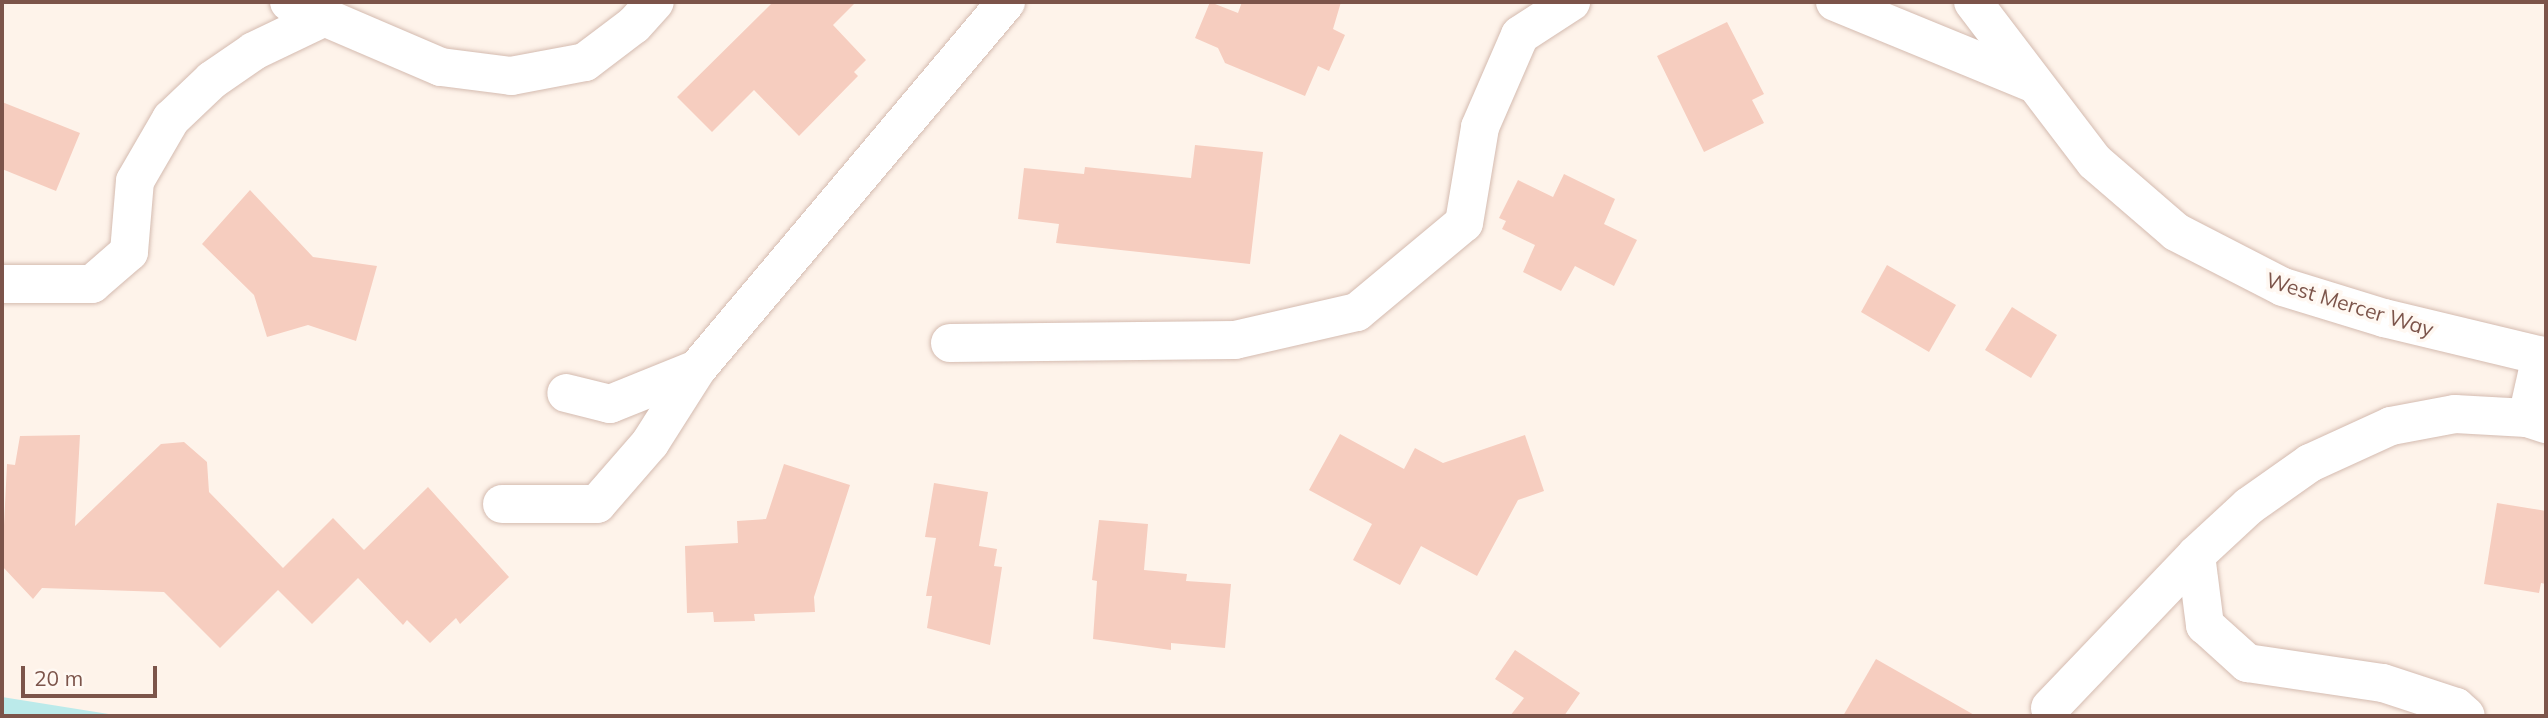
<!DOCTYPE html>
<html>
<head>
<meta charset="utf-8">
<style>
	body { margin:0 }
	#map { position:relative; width:2548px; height:718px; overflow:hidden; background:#fef3ea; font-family:Mulish,sans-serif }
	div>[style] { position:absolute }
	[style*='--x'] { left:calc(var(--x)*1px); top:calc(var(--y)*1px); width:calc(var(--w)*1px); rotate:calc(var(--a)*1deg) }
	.water>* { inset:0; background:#bbeaea }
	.building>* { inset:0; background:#f6cdbf }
	.roads { filter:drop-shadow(0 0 2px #d4bbb0) drop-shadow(0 0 2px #d4bbb0) }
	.minor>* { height:38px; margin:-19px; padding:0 19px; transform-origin:19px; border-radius:19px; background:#fff }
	span { translate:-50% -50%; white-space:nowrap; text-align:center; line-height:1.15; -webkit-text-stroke:7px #fff8f2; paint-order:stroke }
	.street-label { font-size:21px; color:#7c544a }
	.frame { position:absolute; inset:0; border:4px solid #7c544a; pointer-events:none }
	.scale { position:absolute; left:21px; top:666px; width:136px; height:32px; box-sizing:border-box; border:4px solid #7c544a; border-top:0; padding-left:9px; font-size:21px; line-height:24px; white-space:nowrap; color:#7c544a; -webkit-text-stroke:5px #fff8f2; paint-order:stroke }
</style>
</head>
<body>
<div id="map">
	<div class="water">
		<div style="clip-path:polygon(2px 697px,121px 716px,2px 716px)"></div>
	</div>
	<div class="building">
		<div style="clip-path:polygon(773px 2px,856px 2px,833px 25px,866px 60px,854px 72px,858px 76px,799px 136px,754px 90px,712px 132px,677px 97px)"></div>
		<div style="clip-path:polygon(1210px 2px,1238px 13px,1242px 2px,1341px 2px,1333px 29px,1345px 35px,1329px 71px,1318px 66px,1305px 96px,1225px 63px,1218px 48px,1195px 38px)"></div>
		<div style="clip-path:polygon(1727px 22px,1764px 94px,1752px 100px,1764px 123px,1704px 152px,1657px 56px)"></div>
		<div style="clip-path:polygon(2px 102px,80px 133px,56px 191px,2px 169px)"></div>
		<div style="clip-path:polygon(1195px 145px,1263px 152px,1250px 264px,1056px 243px,1059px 224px,1018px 219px,1024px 168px,1084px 174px,1085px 167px,1191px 178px)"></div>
		<div style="clip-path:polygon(1564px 174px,1615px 199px,1604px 224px,1637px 240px,1614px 286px,1575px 266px,1561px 291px,1523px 272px,1535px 245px,1502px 229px,1506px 221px,1499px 218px,1518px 180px,1553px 197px)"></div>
		<div style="clip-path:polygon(250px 190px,313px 257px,377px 266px,356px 341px,308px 325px,267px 337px,254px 295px,202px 244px)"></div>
		<div style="clip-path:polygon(1887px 265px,1956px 305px,1929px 352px,1861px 312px)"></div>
		<div style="clip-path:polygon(2012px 307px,2057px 335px,2031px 378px,1985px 350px)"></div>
		<div style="clip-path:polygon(1340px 434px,1404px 469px,1415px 448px,1443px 463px,1525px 435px,1544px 491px,1518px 500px,1477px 576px,1421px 546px,1400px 585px,1353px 560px,1372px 524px,1309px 490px)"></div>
		<div style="clip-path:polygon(80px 435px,75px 526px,161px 444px,184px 442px,207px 462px,209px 492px,283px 568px,333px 518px,364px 550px,428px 487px,509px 577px,460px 624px,456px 618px,430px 643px,407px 620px,403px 625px,358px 578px,312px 624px,278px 590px,220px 648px,164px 592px,42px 588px,33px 599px,2px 566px,7px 464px,15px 465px,20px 436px)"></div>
		<div style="clip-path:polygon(784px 464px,850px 485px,814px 597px,815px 612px,754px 614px,755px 621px,714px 622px,713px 612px,687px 613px,685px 546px,738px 543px,737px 521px,766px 519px)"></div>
		<div style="clip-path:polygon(934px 483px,988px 492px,979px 546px,997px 549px,994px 566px,1002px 567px,990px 645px,927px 628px,932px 596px,926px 596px,936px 538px,925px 537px)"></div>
		<div style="clip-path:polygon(2497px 503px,2546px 511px,2546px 584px,2541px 583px,2539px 593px,2484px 584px)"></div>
		<div style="clip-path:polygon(1099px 520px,1148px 524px,1144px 570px,1187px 574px,1186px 581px,1231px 584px,1225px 648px,1171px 643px,1171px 650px,1093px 639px,1097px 581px,1092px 580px)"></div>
		<div style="clip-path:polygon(1515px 650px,1580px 693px,1564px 716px,1510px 716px,1524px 698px,1495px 679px)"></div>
		<div style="clip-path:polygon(1876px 659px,1976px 716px,1843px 716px)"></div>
	</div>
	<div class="roads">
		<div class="minor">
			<div style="--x:289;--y:2;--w:165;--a:23.2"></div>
			<div style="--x:441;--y:67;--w:71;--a:7.3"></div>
			<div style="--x:511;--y:76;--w:75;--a:-10.7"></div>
			<div style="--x:585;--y:62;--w:61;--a:-37.1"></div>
			<div style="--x:634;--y:25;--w:31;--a:-48"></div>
			<div style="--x:1835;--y:2;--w:211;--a:22.3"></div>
			<div style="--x:1973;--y:2;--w:201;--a:52.7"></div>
			<div style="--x:2095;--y:162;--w:107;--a:40.8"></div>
			<div style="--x:2176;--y:232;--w:120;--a:27.2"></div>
			<div style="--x:2283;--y:287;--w:106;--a:17.1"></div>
			<div style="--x:2384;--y:318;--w:167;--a:13.5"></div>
			<div style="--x:2;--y:284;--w:90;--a:0"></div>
			<div style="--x:92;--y:284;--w:49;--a:-40.9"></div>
			<div style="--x:129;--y:252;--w:71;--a:-85.2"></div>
			<div style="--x:135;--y:181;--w:72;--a:-59.9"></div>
			<div style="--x:171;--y:119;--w:57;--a:-43.6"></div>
			<div style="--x:212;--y:80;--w:51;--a:-34.6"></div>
			<div style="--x:254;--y:51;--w:79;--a:-25.6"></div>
			<div style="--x:950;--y:343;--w:285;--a:-0.6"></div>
			<div style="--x:1235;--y:340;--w:125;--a:-12.9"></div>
			<div style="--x:1357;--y:312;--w:139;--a:-39.8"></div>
			<div style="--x:1464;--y:223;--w:97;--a:-80.5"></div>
			<div style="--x:1480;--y:127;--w:100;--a:-66.5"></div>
			<div style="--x:1520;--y:35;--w:61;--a:-32.9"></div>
			<div style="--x:697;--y:369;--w:480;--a:-49.9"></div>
			<div style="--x:2527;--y:418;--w:64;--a:-77.3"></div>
			<div style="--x:502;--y:504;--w:95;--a:0"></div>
			<div style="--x:597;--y:504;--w:81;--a:-49"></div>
			<div style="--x:650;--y:443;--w:88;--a:-57.6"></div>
			<div style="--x:697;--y:369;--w:94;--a:158.1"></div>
			<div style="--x:610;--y:404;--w:45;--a:-166"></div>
			<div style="--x:2196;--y:555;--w:71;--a:82.7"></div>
			<div style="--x:2205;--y:625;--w:57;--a:42.1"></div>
			<div style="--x:2247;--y:663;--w:137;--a:8.4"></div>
			<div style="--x:2383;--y:683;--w:77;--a:18.2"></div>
			<div style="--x:2456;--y:707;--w:13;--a:42"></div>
			<div style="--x:2050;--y:708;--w:211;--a:-46.3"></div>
			<div style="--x:2196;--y:555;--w:72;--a:-42.8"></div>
			<div style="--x:2249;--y:506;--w:75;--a:-35.2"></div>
			<div style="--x:2310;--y:463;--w:89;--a:-24.6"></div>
			<div style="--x:2391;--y:426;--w:65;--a:-10.6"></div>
			<div style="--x:2455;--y:414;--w:72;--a:3.2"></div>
			<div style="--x:2527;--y:418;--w:20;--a:18"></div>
		</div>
	</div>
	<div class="street-label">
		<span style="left:2350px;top:304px;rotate:17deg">West Mercer Way</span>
	</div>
	<div class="frame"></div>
	<div class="scale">20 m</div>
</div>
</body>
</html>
